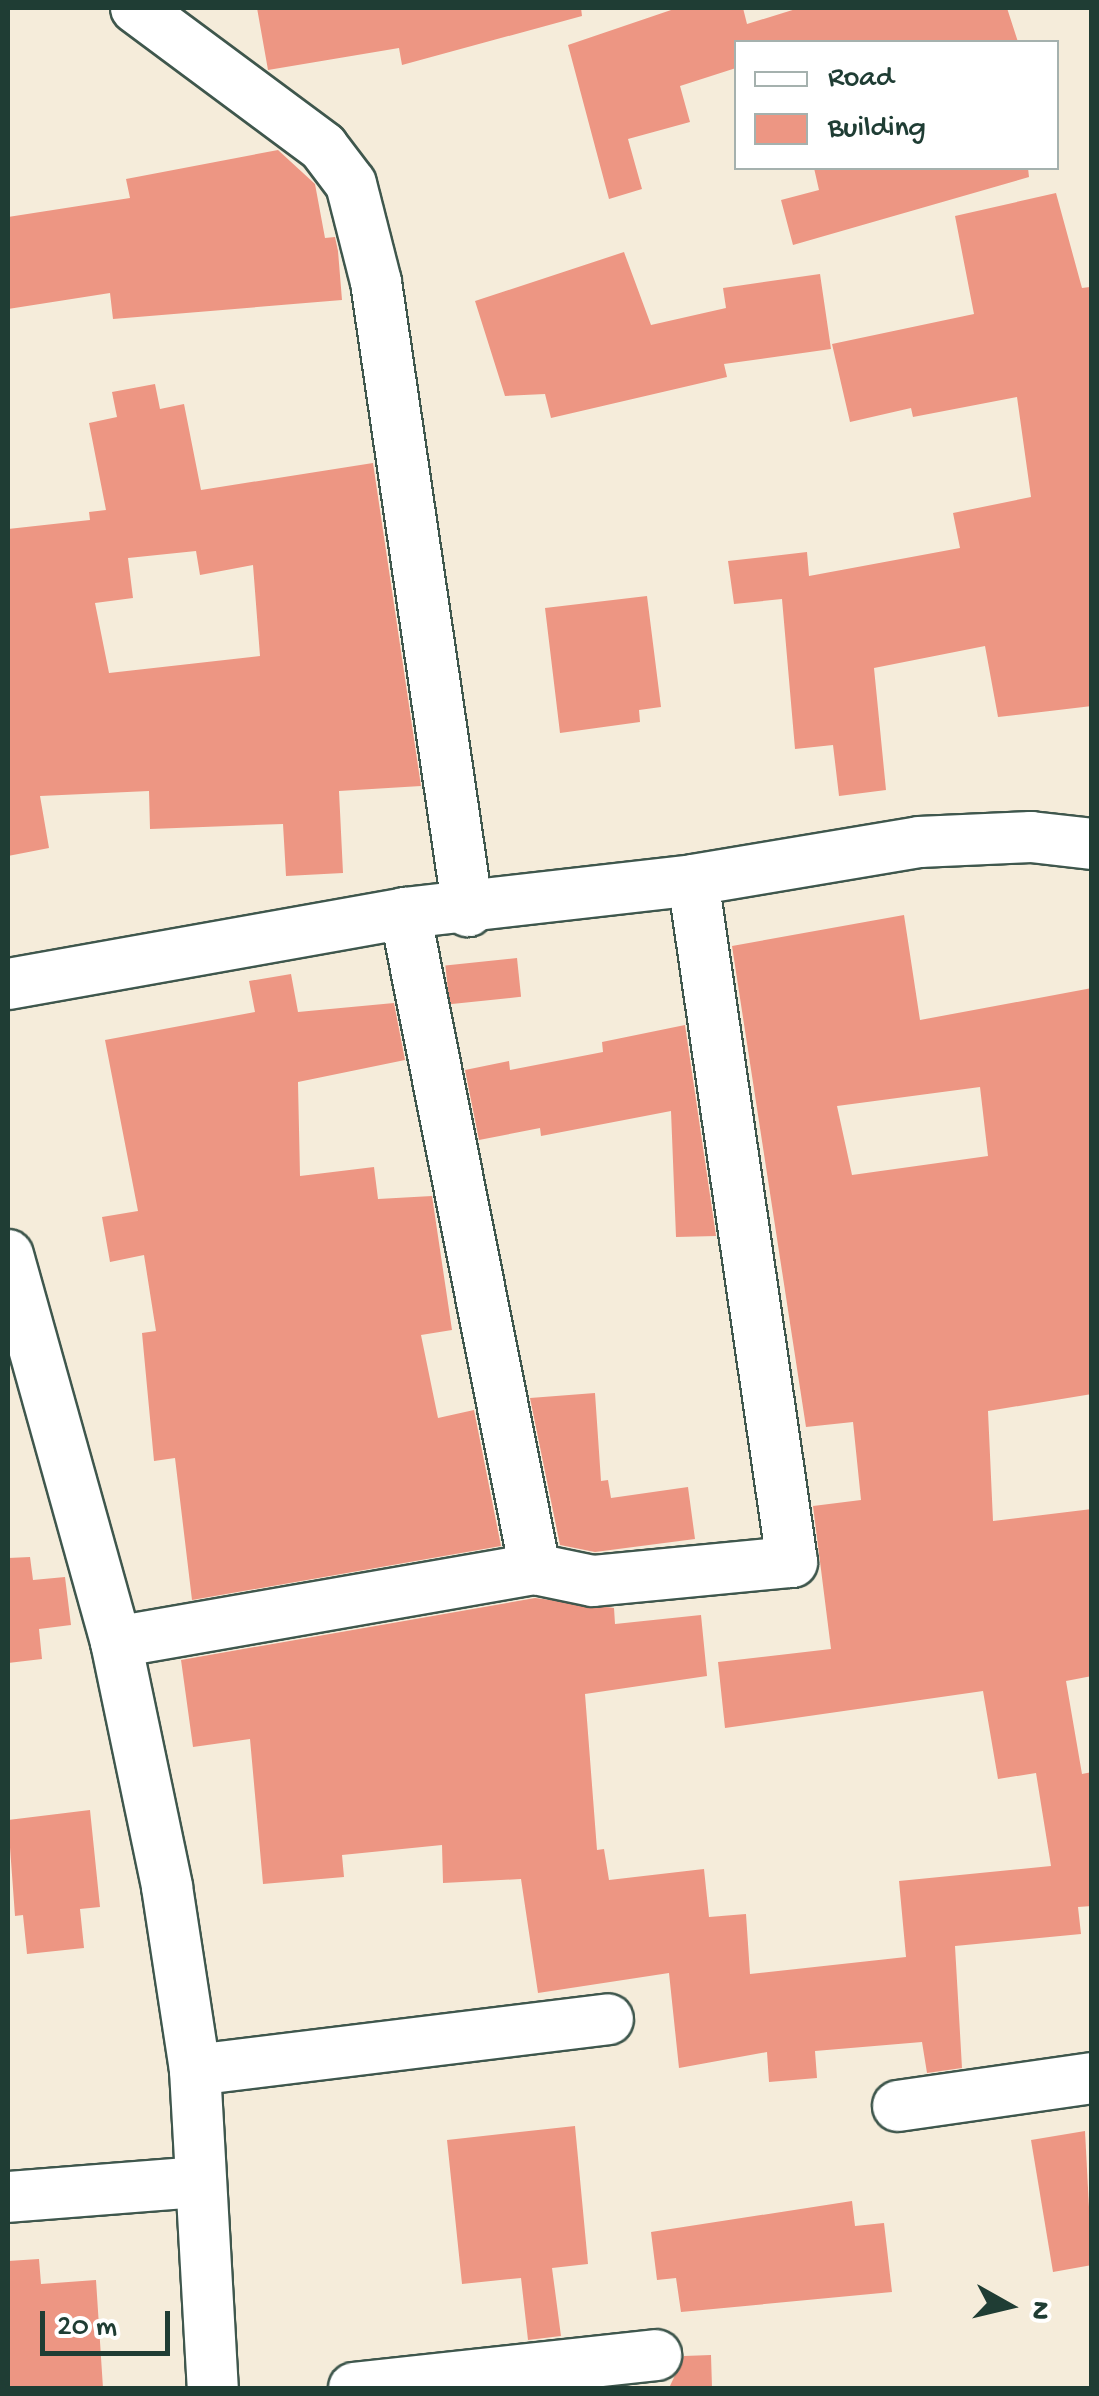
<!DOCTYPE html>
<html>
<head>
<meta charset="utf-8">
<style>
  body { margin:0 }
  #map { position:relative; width:1099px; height:2396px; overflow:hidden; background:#f5ecda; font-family:"Gochi Hand",sans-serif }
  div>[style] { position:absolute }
  .building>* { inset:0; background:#ed9683; transform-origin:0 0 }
  .roads { filter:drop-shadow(2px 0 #3f574d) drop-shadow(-2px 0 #3f574d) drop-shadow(0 2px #3f574d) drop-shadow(0 -2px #3f574d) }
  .street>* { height:50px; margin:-25px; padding:0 25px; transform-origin:25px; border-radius:25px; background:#fff }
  span { translate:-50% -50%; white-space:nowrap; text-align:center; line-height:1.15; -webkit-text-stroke:9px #fff; paint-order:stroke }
  .frame { position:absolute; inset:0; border:10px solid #1f3d34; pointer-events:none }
  .legend { position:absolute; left:734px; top:40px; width:325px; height:130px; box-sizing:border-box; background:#fff; border:2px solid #a5b1ae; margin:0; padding:12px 18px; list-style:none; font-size:30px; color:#1f3d34 }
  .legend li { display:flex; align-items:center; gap:20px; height:50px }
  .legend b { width:50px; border:2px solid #a5b1ae }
  .north { position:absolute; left:959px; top:2256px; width:100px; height:100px; -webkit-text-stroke:8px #fff; paint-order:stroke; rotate:98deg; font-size:28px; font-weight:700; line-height:40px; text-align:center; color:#1f3d34 }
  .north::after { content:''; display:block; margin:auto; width:35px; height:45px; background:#1f3d34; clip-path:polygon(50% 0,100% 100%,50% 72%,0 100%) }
  .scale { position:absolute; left:40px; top:2311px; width:130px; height:45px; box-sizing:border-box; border:5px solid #1f3d34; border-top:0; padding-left:12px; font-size:30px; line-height:35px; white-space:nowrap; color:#1f3d34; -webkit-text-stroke:8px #fff; paint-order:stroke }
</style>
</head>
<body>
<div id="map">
  <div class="building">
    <div style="clip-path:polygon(257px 8px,581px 8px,582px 16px,402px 65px,399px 48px,268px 70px)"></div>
    <div style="clip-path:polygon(677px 8px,743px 8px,747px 24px,799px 8px,1007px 8px,1018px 42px,736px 42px,736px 68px,680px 86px,690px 122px,628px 139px,642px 189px,609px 199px,568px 45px)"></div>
    <div style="clip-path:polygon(278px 150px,315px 184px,325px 238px,335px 237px,338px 251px,342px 300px,113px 319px,110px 293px,8px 309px,8px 217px,130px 198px,126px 179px)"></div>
    <div style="clip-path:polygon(814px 168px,1028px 168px,1029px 177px,793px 245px,781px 200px,819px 190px)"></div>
    <div style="clip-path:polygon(1056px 193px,1082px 288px,1090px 287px,1092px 706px,998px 717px,985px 646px,874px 668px,886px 790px,839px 796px,833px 745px,795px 749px,782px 599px,734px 604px,728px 561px,807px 552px,809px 576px,960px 548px,953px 513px,1031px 497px,1017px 397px,913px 417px,911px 408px,850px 422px,832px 344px,974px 314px,955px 216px)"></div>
    <div style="clip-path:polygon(624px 252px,651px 325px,726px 308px,723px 288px,820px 274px,831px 349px,724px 364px,727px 377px,551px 418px,545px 394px,505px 396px,475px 301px)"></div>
    <div style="clip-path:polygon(evenodd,155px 384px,160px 409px,184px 404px,201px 490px,373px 463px,421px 786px,339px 791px,343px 873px,286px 876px,283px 824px,150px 829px,149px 791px,40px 796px,49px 848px,8px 856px,8px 529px,90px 520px,89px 512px,106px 510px,89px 423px,117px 417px,112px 392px,155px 384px,196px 551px,200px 575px,253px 565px,260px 656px,109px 673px,95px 603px,133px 598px,128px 558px,196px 551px)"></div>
    <div style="clip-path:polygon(647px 596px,661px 707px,639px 710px,640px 722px,560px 733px,545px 608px)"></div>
    <div style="clip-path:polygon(evenodd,904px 915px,920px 1020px,1092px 988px,1092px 1394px,988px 1411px,993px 1521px,1092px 1509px,1092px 1676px,1066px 1681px,1082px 1774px,1092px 1772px,1092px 1906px,1078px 1907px,1081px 1934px,955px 1946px,962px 2068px,927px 2073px,922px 2042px,815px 2051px,817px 2078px,769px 2082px,767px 2052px,679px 2068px,669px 1973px,538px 1993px,521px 1879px,443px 1883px,442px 1845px,342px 1855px,344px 1877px,263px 1884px,250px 1739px,193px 1747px,181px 1660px,535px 1598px,614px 1608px,615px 1624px,701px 1615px,707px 1676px,585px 1694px,597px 1850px,604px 1849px,609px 1880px,704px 1869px,709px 1917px,746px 1914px,750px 1974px,906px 1957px,899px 1881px,1051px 1866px,1036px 1773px,998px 1779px,983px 1691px,725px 1728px,718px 1662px,831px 1649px,813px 1506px,861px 1500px,853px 1422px,806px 1427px,732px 946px,904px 915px,980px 1087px,988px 1156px,852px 1175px,837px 1106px,980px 1087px)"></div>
    <div style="left:517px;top:958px;width:39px;height:72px;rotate:84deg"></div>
    <div style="clip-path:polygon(291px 974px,298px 1012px,394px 1003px,405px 1060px,298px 1082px,300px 1176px,374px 1167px,378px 1199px,432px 1196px,452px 1330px,421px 1335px,438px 1418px,474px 1410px,501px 1546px,192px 1600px,175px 1458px,154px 1461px,142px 1333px,156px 1331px,144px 1255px,110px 1262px,102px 1217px,138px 1211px,105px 1040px,255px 1012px,249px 981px)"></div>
    <div style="clip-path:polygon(685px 1025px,716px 1236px,676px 1237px,671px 1111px,541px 1136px,540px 1128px,479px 1140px,465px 1070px,509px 1061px,510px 1070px,603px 1052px,602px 1042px)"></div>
    <div style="clip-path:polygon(595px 1393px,601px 1481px,608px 1480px,611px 1498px,688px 1487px,695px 1539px,595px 1552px,560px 1545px,530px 1398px)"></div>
    <div style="clip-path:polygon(30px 1557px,33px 1580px,65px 1577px,71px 1625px,39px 1629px,42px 1659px,8px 1663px,8px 1558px)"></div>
    <div style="clip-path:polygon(90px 1810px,100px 1907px,80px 1909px,84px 1948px,27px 1954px,23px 1915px,15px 1916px,8px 1820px)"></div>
    <div style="clip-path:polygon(575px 2126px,588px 2264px,552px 2268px,561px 2336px,528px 2340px,521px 2278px,462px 2284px,447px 2140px)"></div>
    <div style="clip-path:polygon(1085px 2131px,1092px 2265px,1053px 2272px,1031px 2140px)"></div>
    <div style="clip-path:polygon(852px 2201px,855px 2226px,884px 2223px,892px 2292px,681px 2312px,676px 2278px,657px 2280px,651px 2232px)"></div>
    <div style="clip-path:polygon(39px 2259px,41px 2284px,96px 2280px,103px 2388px,8px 2388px,8px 2261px)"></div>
    <div style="clip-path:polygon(711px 2355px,712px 2388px,669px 2388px,684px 2356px)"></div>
  </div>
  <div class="roads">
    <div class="street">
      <div style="left:136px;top:8px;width:233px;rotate:36.6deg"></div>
      <div style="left:323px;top:147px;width:46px;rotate:52.9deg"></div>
      <div style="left:351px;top:184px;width:101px;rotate:75.7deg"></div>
      <div style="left:376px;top:282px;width:636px;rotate:81.68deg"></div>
      <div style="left:405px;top:913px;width:669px;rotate:78.79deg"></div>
      <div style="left:8px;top:984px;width:403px;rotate:-10.1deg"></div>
      <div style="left:405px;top:913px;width:290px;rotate:-6.5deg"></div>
      <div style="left:693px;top:880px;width:229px;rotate:-9.5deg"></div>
      <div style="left:919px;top:842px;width:112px;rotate:-2.6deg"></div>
      <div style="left:1031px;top:837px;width:61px;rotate:6.5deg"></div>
      <div style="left:8px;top:1255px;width:402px;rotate:74.4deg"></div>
      <div style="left:116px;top:1642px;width:250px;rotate:78.2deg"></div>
      <div style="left:167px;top:1887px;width:185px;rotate:81.3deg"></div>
      <div style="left:195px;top:2070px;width:319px;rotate:86.8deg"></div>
      <div style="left:116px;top:1642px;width:425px;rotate:-9.9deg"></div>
      <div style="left:535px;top:1569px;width:59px;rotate:11.7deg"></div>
      <div style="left:593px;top:1581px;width:200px;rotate:-5.5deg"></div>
      <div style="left:792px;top:1562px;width:689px;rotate:-98.26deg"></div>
      <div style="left:195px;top:2070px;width:416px;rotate:-7deg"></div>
      <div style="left:898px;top:2106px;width:196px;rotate:-8.2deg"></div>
      <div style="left:8px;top:2197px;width:190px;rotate:-4.5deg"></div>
      <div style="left:354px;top:2388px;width:304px;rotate:-6.2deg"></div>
    </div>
  </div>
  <div class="frame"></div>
  <ul class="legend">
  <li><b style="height:12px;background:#fff"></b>Road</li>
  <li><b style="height:28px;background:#ed9683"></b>Building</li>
  </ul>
  <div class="north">N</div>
  <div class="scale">20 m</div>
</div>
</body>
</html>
